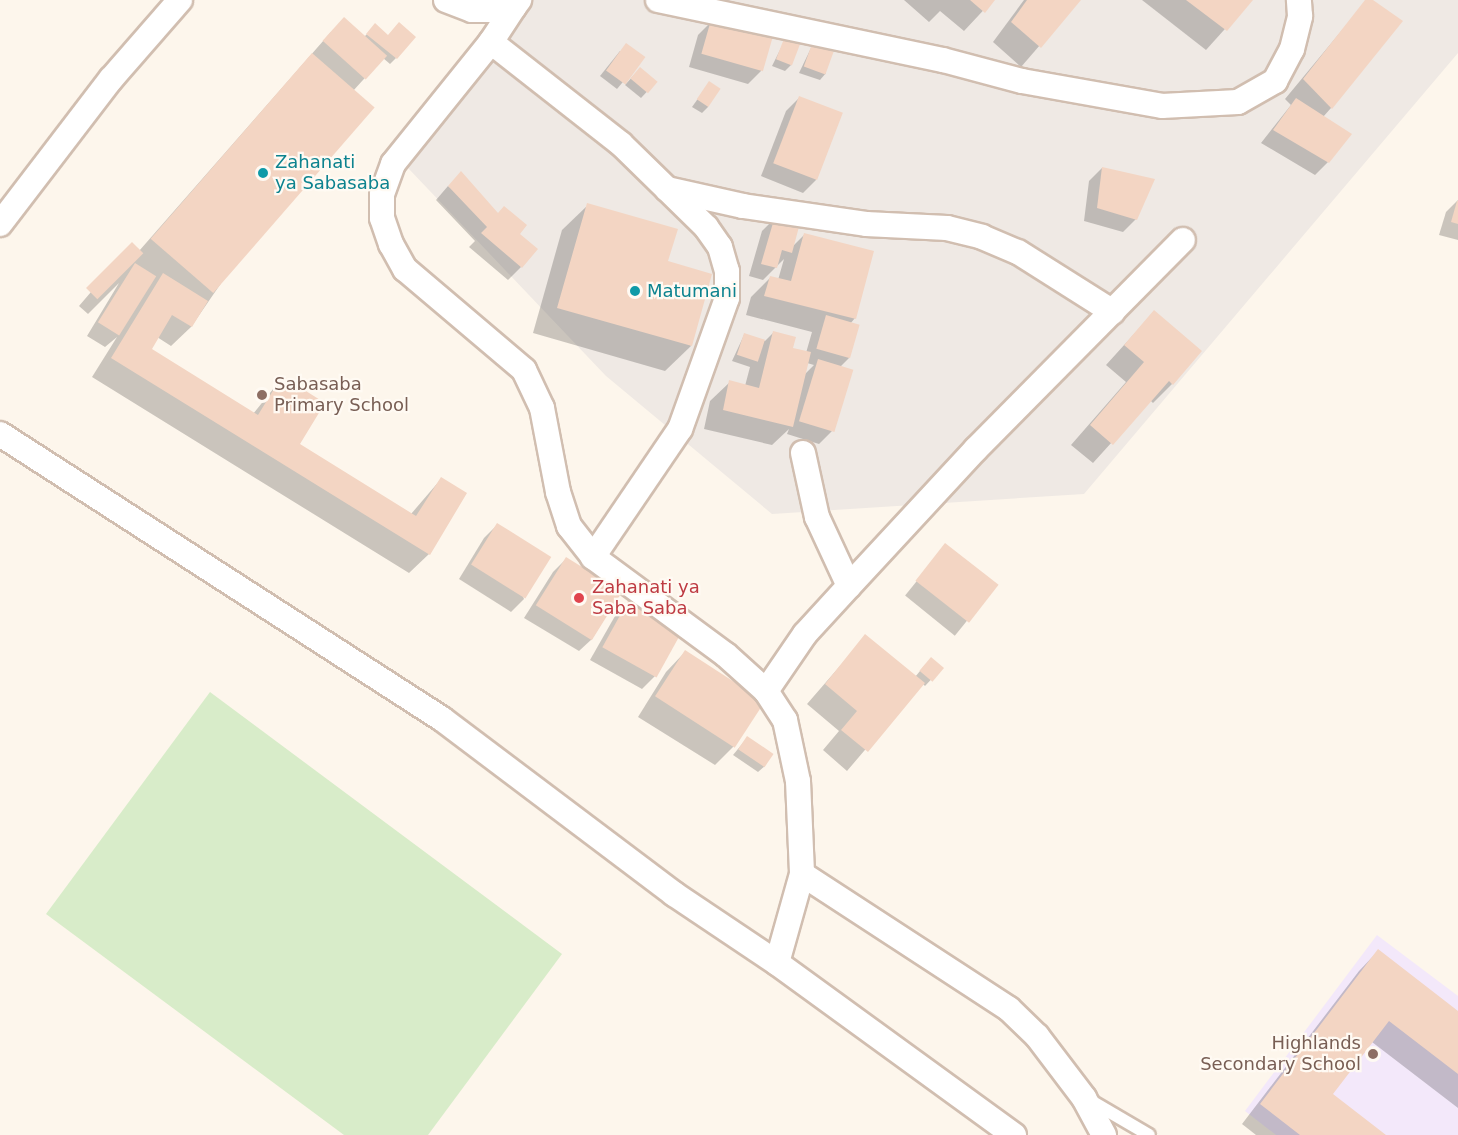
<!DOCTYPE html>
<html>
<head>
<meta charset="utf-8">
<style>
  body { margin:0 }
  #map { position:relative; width:1458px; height:1135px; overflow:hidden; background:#fdf6ec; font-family:"DejaVu Sans",sans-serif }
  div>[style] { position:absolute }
  .industrial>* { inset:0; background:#efe9e4 }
  .education>* { inset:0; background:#f3e8fa }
  .green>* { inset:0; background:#d8ecc9 }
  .shadow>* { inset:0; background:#0003; transform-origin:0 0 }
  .building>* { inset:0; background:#f3d5c3; transform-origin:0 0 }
  .roads { filter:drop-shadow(2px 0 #d1beb0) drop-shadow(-2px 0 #d1beb0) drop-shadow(0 2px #d1beb0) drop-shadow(0 -2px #d1beb0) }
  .service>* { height:12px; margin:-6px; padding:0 6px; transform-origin:6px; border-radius:6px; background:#fff }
  .minor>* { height:24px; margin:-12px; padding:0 12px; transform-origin:12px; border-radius:12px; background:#fff }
  .dots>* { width:16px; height:16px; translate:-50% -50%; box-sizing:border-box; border:3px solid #fffaf3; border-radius:50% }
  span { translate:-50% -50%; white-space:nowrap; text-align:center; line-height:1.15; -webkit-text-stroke:4.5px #fffaf3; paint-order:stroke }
  .culture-label { font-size:18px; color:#0d838f }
  .left { translate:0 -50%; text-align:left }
  .education-label { font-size:18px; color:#785e54 }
  .right { translate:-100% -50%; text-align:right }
  .health-label { font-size:18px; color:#be3a42 }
</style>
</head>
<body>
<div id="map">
  <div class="industrial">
    <div style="clip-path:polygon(469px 0,1458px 0,1458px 53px,1084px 494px,772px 514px,606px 376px,408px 168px,507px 38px)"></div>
  </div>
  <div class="education">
    <div style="clip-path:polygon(1377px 935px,1458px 996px,1458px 1135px,1276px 1135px,1245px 1111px)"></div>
  </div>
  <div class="green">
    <div style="clip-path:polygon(210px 692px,562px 954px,428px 1135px,344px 1135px,46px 914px)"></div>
  </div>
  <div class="shadow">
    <div style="clip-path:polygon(904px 0,993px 0,964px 31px,940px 11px,929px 22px)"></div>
    <div style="clip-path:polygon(1024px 0,1079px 0,1021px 67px,993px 42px)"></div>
    <div style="clip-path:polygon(1142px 0,1251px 0,1206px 50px)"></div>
    <div style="clip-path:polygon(1367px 0,1370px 0,1331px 108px,1323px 117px,1328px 162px,1315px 175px,1261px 143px,1291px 105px,1285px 99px)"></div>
    <div style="clip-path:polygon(711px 22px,770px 39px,761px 71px,748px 84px,689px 67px,698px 35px)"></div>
    <div style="clip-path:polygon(376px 25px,388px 37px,396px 58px,390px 64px,383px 58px,353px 91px,191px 327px,171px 346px,157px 337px,150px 350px,253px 414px,282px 378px,298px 444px,411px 514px,441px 479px,429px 554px,409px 573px,92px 377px,117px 337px,105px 347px,87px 336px,119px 283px,88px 314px,79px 306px,132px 244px,139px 251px,331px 32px,364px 37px)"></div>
    <div style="clip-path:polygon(786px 38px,791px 65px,785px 71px,772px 66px)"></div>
    <div style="clip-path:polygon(812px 46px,826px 73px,820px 80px,799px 73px)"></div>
    <div style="clip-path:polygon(620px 51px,643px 58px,617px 89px,600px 76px)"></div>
    <div style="clip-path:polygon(634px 75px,656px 82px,641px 98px,625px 85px)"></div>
    <div style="clip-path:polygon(709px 83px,708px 107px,702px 113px,692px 107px)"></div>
    <div style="clip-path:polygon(799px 98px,816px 180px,803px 193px,761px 176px,786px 111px)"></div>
    <div style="clip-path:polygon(1102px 168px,1136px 219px,1123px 232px,1084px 221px,1089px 181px)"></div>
    <div style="clip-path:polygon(448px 186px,518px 235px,521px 267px,508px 280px,469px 247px,475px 241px,436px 200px)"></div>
    <div style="clip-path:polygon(1458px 200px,1458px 240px,1439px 235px,1446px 212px)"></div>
    <div style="clip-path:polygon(588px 205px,691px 346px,665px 371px,533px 333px,562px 230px)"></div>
    <div style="clip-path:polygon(evenodd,775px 218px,792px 247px,805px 234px,855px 318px,850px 324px,849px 358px,840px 367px,832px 431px,819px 444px,787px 434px,789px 429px,772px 445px,704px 429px,710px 401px,730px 382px,745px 386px,750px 367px,732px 361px,744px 335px,765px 341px,773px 333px,791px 350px,806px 353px,812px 332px,746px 315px,751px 297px,770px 278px,778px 280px,784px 259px,763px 280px,749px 276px,762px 231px,775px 218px,807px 363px,814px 365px,804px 375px,807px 363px)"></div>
    <div style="clip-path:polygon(1154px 312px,1172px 384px,1153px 403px,1150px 400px,1093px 463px,1071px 445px,1126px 382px,1106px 365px)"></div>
    <div style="clip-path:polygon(497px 525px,524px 599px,511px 612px,459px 579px,484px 538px)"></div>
    <div style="left:946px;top:545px;width:64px;height:65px;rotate:39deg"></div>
    <div style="clip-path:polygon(566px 559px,620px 593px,592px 639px,579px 651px,524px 618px,553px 572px)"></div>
    <div style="clip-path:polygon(628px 603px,655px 676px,642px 689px,590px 660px,615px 616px)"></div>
    <div style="clip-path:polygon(866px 636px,915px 677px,925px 665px,942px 668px,925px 686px,922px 683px,847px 771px,823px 750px,839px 731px,807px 704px)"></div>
    <div style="clip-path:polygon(685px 652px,734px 746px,715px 765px,638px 717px,666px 672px)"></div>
    <div style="clip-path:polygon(747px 738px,765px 766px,758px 772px,733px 755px)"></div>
    <div style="clip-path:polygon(1378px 951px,1458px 1013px,1458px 1108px,1372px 1042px,1331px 1095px,1384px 1135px,1256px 1135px,1242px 1124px,1359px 971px)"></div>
  </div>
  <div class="building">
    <div style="clip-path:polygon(970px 0,995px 0,985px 13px)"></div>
    <div style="clip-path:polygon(1027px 0,1081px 0,1041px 48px,1011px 22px)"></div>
    <div style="clip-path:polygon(1186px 0,1253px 0,1227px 31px)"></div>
    <div style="clip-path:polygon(1365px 0,1373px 0,1403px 21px,1332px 109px,1303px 79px)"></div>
    <div style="left:344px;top:17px;width:58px;height:32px;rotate:42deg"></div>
    <div style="left:711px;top:20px;width:64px;height:35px;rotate:16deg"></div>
    <div style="clip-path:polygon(399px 22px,416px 37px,397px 59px,366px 34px,375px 23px,388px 35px)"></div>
    <div style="left:785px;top:36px;width:17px;height:25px;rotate:21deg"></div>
    <div style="left:626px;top:43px;width:24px;height:34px;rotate:36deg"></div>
    <div style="left:812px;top:44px;width:23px;height:24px;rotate:20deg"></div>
    <div style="left:312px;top:53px;width:83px;height:246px;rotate:41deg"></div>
    <div style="left:640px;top:67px;width:23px;height:15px;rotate:40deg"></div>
    <div style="left:709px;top:81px;width:14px;height:22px;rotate:34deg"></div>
    <div style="left:799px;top:96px;width:47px;height:72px;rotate:21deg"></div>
    <div style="clip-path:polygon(1296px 98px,1352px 134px,1329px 163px,1273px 130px)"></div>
    <div style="clip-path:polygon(1102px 167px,1155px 179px,1137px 220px,1097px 208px)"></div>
    <div style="clip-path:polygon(461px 171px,498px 213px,504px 206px,527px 225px,520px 234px,538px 249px,522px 268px,481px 233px,487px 227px,448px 186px)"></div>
    <div style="clip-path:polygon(1457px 201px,1458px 201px,1458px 224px,1451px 222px)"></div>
    <div style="clip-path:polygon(587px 203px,678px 229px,668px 261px,712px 274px,692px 346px,557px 308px)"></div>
    <div style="clip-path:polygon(775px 216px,800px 223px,792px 253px,782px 250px,777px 268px,761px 264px)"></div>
    <div style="clip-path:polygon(804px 233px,874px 251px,856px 319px,764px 296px,770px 276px,791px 281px)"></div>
    <div style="left:132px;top:242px;width:16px;height:65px;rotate:45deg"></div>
    <div style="left:135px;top:263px;width:25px;height:70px;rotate:32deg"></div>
    <div style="clip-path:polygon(163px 273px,208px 301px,192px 327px,172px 315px,152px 349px,258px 415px,282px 376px,325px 403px,300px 444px,416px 516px,441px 477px,467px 493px,430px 555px,111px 358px)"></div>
    <div style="clip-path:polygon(1154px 310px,1202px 351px,1173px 385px,1169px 381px,1113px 445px,1090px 425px,1144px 362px,1124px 345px)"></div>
    <div style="left:826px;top:315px;width:35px;height:35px;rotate:16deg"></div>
    <div style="clip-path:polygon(773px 331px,796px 337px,793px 348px,811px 352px,793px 427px,723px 410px,729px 380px,759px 388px)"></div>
    <div style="left:744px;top:333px;width:22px;height:23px;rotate:18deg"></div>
    <div style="left:818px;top:359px;width:37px;height:65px;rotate:17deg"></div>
    <div style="left:497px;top:523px;width:64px;height:49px;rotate:32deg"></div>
    <div style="left:945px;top:543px;width:68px;height:48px;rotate:38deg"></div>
    <div style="left:566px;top:557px;width:66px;height:57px;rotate:32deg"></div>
    <div style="left:628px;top:601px;width:62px;height:53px;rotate:29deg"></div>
    <div style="clip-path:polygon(865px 634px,925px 683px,868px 752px,841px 730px,857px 711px,825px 684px)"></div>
    <div style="left:685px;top:650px;width:95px;height:55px;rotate:33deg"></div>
    <div style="left:931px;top:657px;width:17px;height:18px;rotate:40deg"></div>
    <div style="left:747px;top:736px;width:32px;height:16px;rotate:34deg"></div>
    <div style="clip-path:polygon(1378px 949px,1458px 1011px,1458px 1074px,1389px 1021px,1333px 1094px,1386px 1135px,1300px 1135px,1260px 1104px)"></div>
  </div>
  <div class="roads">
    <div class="service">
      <div style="left:1091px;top:1101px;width:67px;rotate:30.4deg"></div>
    </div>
    <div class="minor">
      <div style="left:446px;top:0;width:28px;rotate:21deg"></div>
      <div style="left:472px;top:10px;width:25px"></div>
      <div style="left:497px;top:10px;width:17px;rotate:-10deg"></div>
      <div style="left:514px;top:7px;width:9px;rotate:-54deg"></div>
      <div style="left:658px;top:0;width:291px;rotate:11.9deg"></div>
      <div style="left:943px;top:60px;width:82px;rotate:14.9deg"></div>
      <div style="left:1022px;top:81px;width:142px;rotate:10.1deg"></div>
      <div style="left:1162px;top:106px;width:76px;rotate:-3deg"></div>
      <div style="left:1238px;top:102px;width:43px;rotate:-29.6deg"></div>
      <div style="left:1275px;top:81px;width:36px;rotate:-62deg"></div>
      <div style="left:1292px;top:49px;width:34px;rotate:-76deg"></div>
      <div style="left:1300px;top:16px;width:16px;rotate:-94deg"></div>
      <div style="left:514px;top:7px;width:42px;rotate:123.3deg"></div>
      <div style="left:491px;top:42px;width:156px;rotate:128.8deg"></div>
      <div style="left:393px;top:164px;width:32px;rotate:110deg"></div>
      <div style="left:382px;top:194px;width:24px;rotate:90deg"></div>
      <div style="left:382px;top:218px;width:28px;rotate:71deg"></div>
      <div style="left:391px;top:244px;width:29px;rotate:61deg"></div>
      <div style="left:405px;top:269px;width:156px;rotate:40.3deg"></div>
      <div style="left:524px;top:370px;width:42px;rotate:64.7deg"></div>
      <div style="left:542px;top:408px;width:86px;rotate:79.2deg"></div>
      <div style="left:558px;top:492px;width:36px;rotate:72deg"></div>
      <div style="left:569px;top:526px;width:39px;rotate:52deg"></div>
      <div style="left:593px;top:557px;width:165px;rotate:36.4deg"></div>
      <div style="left:726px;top:655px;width:54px;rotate:42deg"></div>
      <div style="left:766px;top:691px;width:35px;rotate:57deg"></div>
      <div style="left:785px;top:720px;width:62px;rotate:78deg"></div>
      <div style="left:798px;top:781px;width:93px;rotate:87.5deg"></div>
      <div style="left:802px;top:874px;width:92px;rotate:105.7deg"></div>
      <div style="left:491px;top:42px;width:165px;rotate:38.1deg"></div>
      <div style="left:621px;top:144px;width:119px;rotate:44.3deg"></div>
      <div style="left:706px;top:227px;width:24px;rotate:55deg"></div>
      <div style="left:720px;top:247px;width:25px;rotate:74deg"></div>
      <div style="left:727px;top:271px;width:27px;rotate:90deg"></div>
      <div style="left:727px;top:298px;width:139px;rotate:109.7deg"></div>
      <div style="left:680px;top:429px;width:155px;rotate:124.2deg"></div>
      <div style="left:667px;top:189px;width:78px;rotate:12.6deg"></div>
      <div style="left:743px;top:206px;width:124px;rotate:8.3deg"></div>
      <div style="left:866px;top:224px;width:81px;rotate:2.8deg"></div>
      <div style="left:947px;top:228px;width:36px;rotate:14deg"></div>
      <div style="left:982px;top:237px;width:39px;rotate:23deg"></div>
      <div style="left:1018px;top:252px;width:112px;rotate:32.3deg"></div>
      <div style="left:0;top:224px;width:183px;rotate:-52.6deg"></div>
      <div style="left:111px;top:79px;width:105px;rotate:-48.9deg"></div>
      <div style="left:0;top:434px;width:526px;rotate:32.81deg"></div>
      <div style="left:442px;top:719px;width:291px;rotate:37deg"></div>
      <div style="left:674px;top:894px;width:124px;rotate:33.8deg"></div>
      <div style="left:777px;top:963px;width:293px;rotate:36deg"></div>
      <div style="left:803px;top:453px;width:66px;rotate:77.7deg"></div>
      <div style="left:817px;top:517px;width:76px;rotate:65.1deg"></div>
      <div style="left:766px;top:691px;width:69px;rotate:-55.6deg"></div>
      <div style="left:805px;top:634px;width:65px;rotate:-47.5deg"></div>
      <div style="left:849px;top:586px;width:187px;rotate:-47.2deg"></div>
      <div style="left:976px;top:449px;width:294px;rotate:-45.3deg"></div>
      <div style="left:802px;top:874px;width:247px;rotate:33.1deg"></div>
      <div style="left:1009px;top:1009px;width:39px;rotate:44deg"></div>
      <div style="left:1037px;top:1036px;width:78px;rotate:52.8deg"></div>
      <div style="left:1084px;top:1098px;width:42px;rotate:61.6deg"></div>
    </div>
  </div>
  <div class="dots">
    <div style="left:263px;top:173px;background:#0f9aa8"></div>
    <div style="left:635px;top:291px;background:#0f9aa8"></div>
    <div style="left:262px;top:395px;background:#8d6e63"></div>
    <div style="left:579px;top:598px;background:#e0444e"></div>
    <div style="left:1373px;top:1054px;background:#8d6e63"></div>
  </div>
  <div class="culture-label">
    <span class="left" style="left:275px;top:173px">Zahanati<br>ya Sabasaba</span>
    <span class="left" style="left:647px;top:291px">Matumani</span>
  </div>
  <div class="education-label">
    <span class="left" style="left:274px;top:395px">Sabasaba<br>Primary School</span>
    <span class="right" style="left:1361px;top:1054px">Highlands<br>Secondary School</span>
  </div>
  <div class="health-label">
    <span class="left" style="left:592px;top:598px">Zahanati ya<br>Saba Saba</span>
  </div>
</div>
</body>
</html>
